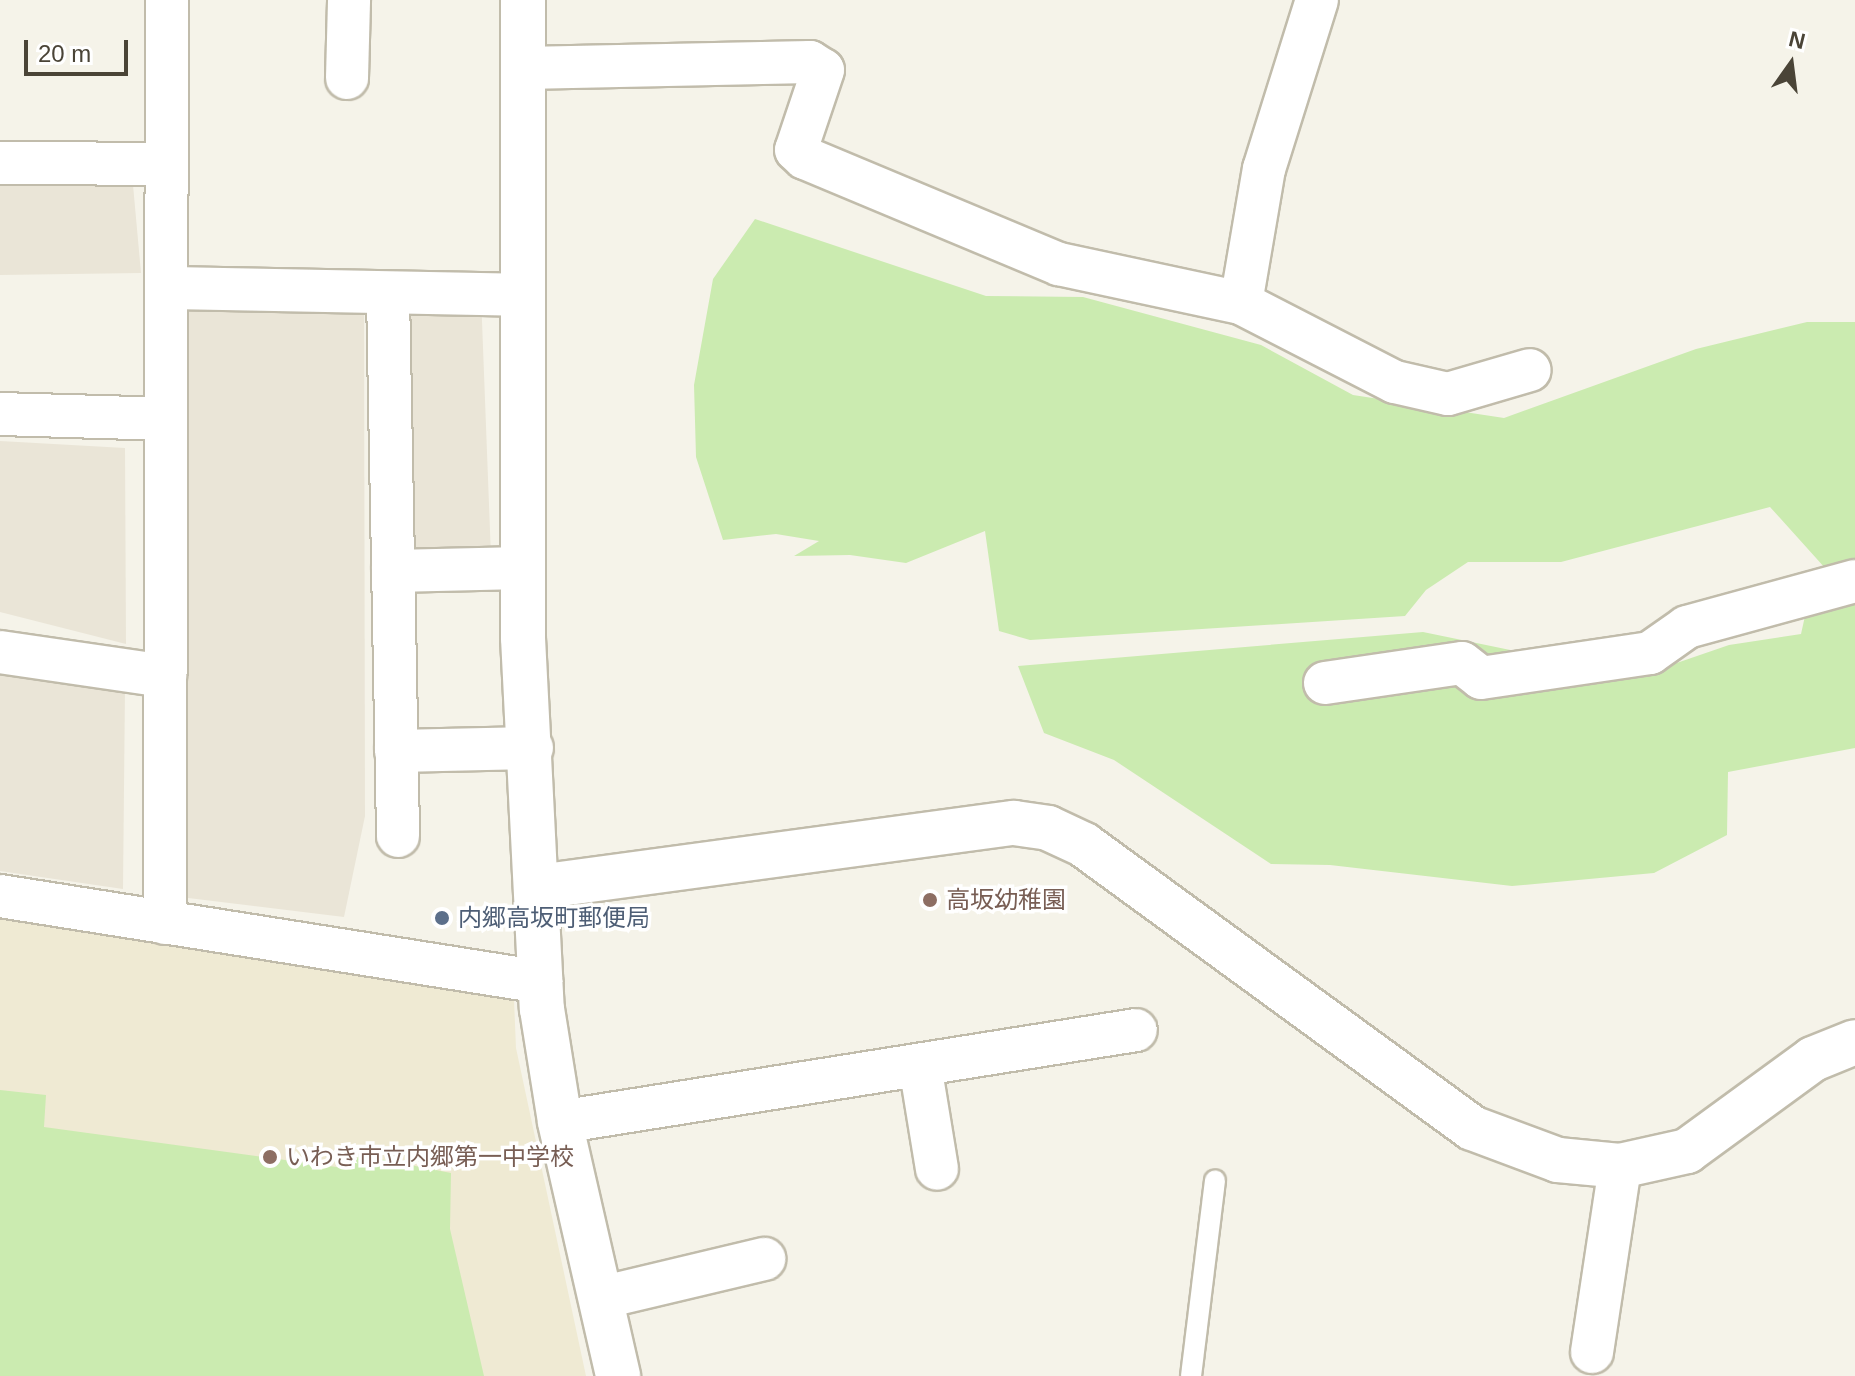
<!DOCTYPE html>
<html>
<head>
<meta charset="utf-8">
<style>
  body { margin:0 }
  #map { position:relative; width:1855px; height:1376px; overflow:hidden; background:#f5f3e9; font-family:Helvetica,"Noto Sans JP",sans-serif }
  div>[style] { position:absolute }
  .residential>* { inset:0; background:#eae5d7 }
  .education>* { inset:0; background:#efead3 }
  .green>* { inset:0; background:#cbebb0 }
  .roads { filter:drop-shadow(2px 0 #c1bcab) drop-shadow(-2px 0 #c1bcab) drop-shadow(0 2px #c1bcab) drop-shadow(0 -2px #c1bcab) }
  .service>* { height:20px; margin:-10px; padding:0 10px; transform-origin:10px; border-radius:10px; background:#fff }
  .minor>* { height:42px; margin:-21px; padding:0 21px; transform-origin:21px; border-radius:21px; background:#fff }
  .tertiary>* { height:44px; margin:-22px; padding:0 22px; transform-origin:22px; border-radius:22px; background:#fff }
  .dots>* { width:22px; height:22px; translate:-50% -50%; box-sizing:border-box; border:4px solid #fff; border-radius:50% }
  span { translate:-50% -50%; white-space:nowrap; text-align:center; line-height:1.15; -webkit-text-stroke:7px #fff; paint-order:stroke }
  .education-label { font-size:24px; color:#785e54 }
  .left { translate:0 -50%; text-align:left }
  .service-label { font-size:24px; color:#4e5e75 }
  .north { position:absolute; left:1751px; top:24px; width:80px; height:80px; -webkit-text-stroke:6px #fff; paint-order:stroke; rotate:14deg; font-size:22px; font-weight:700; line-height:32px; text-align:center; color:#4a4437 }
  .north::after { content:''; display:block; margin:auto; width:28px; height:36px; background:#4a4437; clip-path:polygon(50% 0,100% 100%,50% 72%,0 100%) }
  .scale { position:absolute; left:24px; top:40px; width:104px; height:36px; box-sizing:border-box; border:4px solid #4a4437; border-top:0; padding-left:10px; font-size:24px; line-height:28px; white-space:nowrap; color:#4a4437; -webkit-text-stroke:6px #fff; paint-order:stroke }
</style>
</head>
<body>
<div id="map">
  <div class="residential">
    <div style="clip-path:polygon(0 178px,133px 185px,141px 273px,0 275px)"></div>
    <div style="clip-path:polygon(188px 285px,364px 291px,365px 816px,344px 917px,180px 897px)"></div>
    <div style="clip-path:polygon(481px 295px,491px 557px,417px 559px,400px 540px,411px 299px)"></div>
    <div style="clip-path:polygon(0 441px,125px 448px,126px 644px,0 612px)"></div>
    <div style="clip-path:polygon(0 667px,125px 688px,123px 889px,0 871px)"></div>
  </div>
  <div class="education">
    <div style="clip-path:polygon(0 913px,514px 1000px,516px 1048px,586px 1376px,0 1376px)"></div>
  </div>
  <div class="green">
    <div style="clip-path:polygon(755px 219px,986px 296px,1083px 297px,1261px 345px,1353px 395px,1504px 418px,1696px 349px,1807px 322px,1855px 322px,1855px 748px,1728px 772px,1727px 835px,1654px 873px,1512px 886px,1330px 865px,1271px 864px,1114px 760px,1044px 733px,1018px 666px,1423px 632px,1611px 671px,1665px 667px,1729px 645px,1801px 634px,1811px 589px,1825px 568px,1770px 507px,1561px 562px,1468px 562px,1426px 590px,1405px 616px,1030px 640px,999px 631px,985px 531px,906px 563px,850px 555px,794px 556px,819px 541px,776px 534px,723px 540px,696px 457px,694px 385px,713px 279px)"></div>
    <div style="clip-path:polygon(0 1090px,46px 1095px,44px 1127px,351px 1169px,359px 1155px,451px 1173px,450px 1229px,484px 1376px,0 1376px)"></div>
  </div>
  <div class="roads">
    <div class="service">
      <div style="left:1191px;top:1376px;width:197px;rotate:-83deg"></div>
    </div>
    <div class="minor">
      <div style="left:524px;top:68px;width:286px;rotate:-1.2deg"></div>
      <div style="left:810px;top:62px;width:15px;rotate:32deg"></div>
      <div style="left:823px;top:70px;width:84px;rotate:108.6deg"></div>
      <div style="left:796px;top:150px;width:12px;rotate:42deg"></div>
      <div style="left:805px;top:158px;width:275px;rotate:22.7deg"></div>
      <div style="left:1059px;top:264px;width:186px;rotate:12.1deg"></div>
      <div style="left:1241px;top:303px;width:173px;rotate:27.2deg"></div>
      <div style="left:1395px;top:382px;width:54px;rotate:12.8deg"></div>
      <div style="left:1448px;top:394px;width:85px;rotate:-16.3deg"></div>
      <div style="left:347px;top:78px;width:78px;rotate:-88.5deg"></div>
      <div style="left:0;top:163px;width:167px;rotate:0.3deg"></div>
      <div style="left:167px;top:288px;width:356px;rotate:1.1deg"></div>
      <div style="left:388px;top:293px;width:543px;rotate:88.94deg"></div>
      <div style="left:1241px;top:303px;width:136px;rotate:-80.3deg"></div>
      <div style="left:1264px;top:169px;width:177px;rotate:-72.6deg"></div>
      <div style="left:0;top:414px;width:166px;rotate:1.7deg"></div>
      <div style="left:393px;top:571px;width:130px;rotate:-1.3deg"></div>
      <div style="left:0;top:652px;width:167px;rotate:8.3deg"></div>
      <div style="left:1325px;top:683px;width:138px;rotate:-8.3deg"></div>
      <div style="left:1462px;top:663px;width:24px;rotate:38deg"></div>
      <div style="left:1481px;top:678px;width:171px;rotate:-8.4deg"></div>
      <div style="left:1650px;top:653px;width:45px;rotate:-35.1deg"></div>
      <div style="left:1687px;top:627px;width:174px;rotate:-15.3deg"></div>
      <div style="left:396px;top:751px;width:136px;rotate:-1.3deg"></div>
      <div style="left:0;top:896px;width:548px;rotate:9.03deg"></div>
      <div style="left:165px;top:923px;width:923px;rotate:-89.88deg"></div>
      <div style="left:920px;top:1065px;width:105px;rotate:80.7deg"></div>
      <div style="left:560px;top:1122px;width:583px;rotate:-9.07deg"></div>
      <div style="left:600px;top:1298px;width:169px;rotate:-13.4deg"></div>
      <div style="left:1592px;top:1352px;width:188px;rotate:-81.4deg"></div>
    </div>
    <div class="tertiary">
      <div style="left:523px;top:0;width:638px;rotate:90deg"></div>
      <div style="left:523px;top:638px;width:371px;rotate:87.1deg"></div>
      <div style="left:542px;top:1009px;width:114px;rotate:80.9deg"></div>
      <div style="left:560px;top:1122px;width:261px;rotate:77.1deg"></div>
      <div style="left:538px;top:887px;width:480px;rotate:-7.7deg"></div>
      <div style="left:1014px;top:823px;width:34px;rotate:8deg"></div>
      <div style="left:1048px;top:828px;width:40px;rotate:25deg"></div>
      <div style="left:1084px;top:845px;width:480px;rotate:36.1deg"></div>
      <div style="left:1472px;top:1128px;width:92px;rotate:20.4deg"></div>
      <div style="left:1558px;top:1160px;width:62px;rotate:5.5deg"></div>
      <div style="left:1620px;top:1166px;width:69px;rotate:-12.6deg"></div>
      <div style="left:1687px;top:1151px;width:156px;rotate:-36.1deg"></div>
      <div style="left:1813px;top:1059px;width:45px;rotate:-22deg"></div>
    </div>
  </div>
  <div class="dots">
    <div style="left:930px;top:900px;background:#8d6e63"></div>
    <div style="left:442px;top:918px;background:#5c6f8a"></div>
    <div style="left:270px;top:1157px;background:#8d6e63"></div>
  </div>
  <div class="education-label">
    <span class="left" style="left:946px;top:900px">高坂幼稚園</span>
    <span class="left" style="left:286px;top:1157px">いわき市立内郷第一中学校</span>
  </div>
  <div class="service-label">
    <span class="left" style="left:458px;top:918px">内郷高坂町郵便局</span>
  </div>
  <div class="north">N</div>
  <div class="scale">20 m</div>
</div>
</body>
</html>
